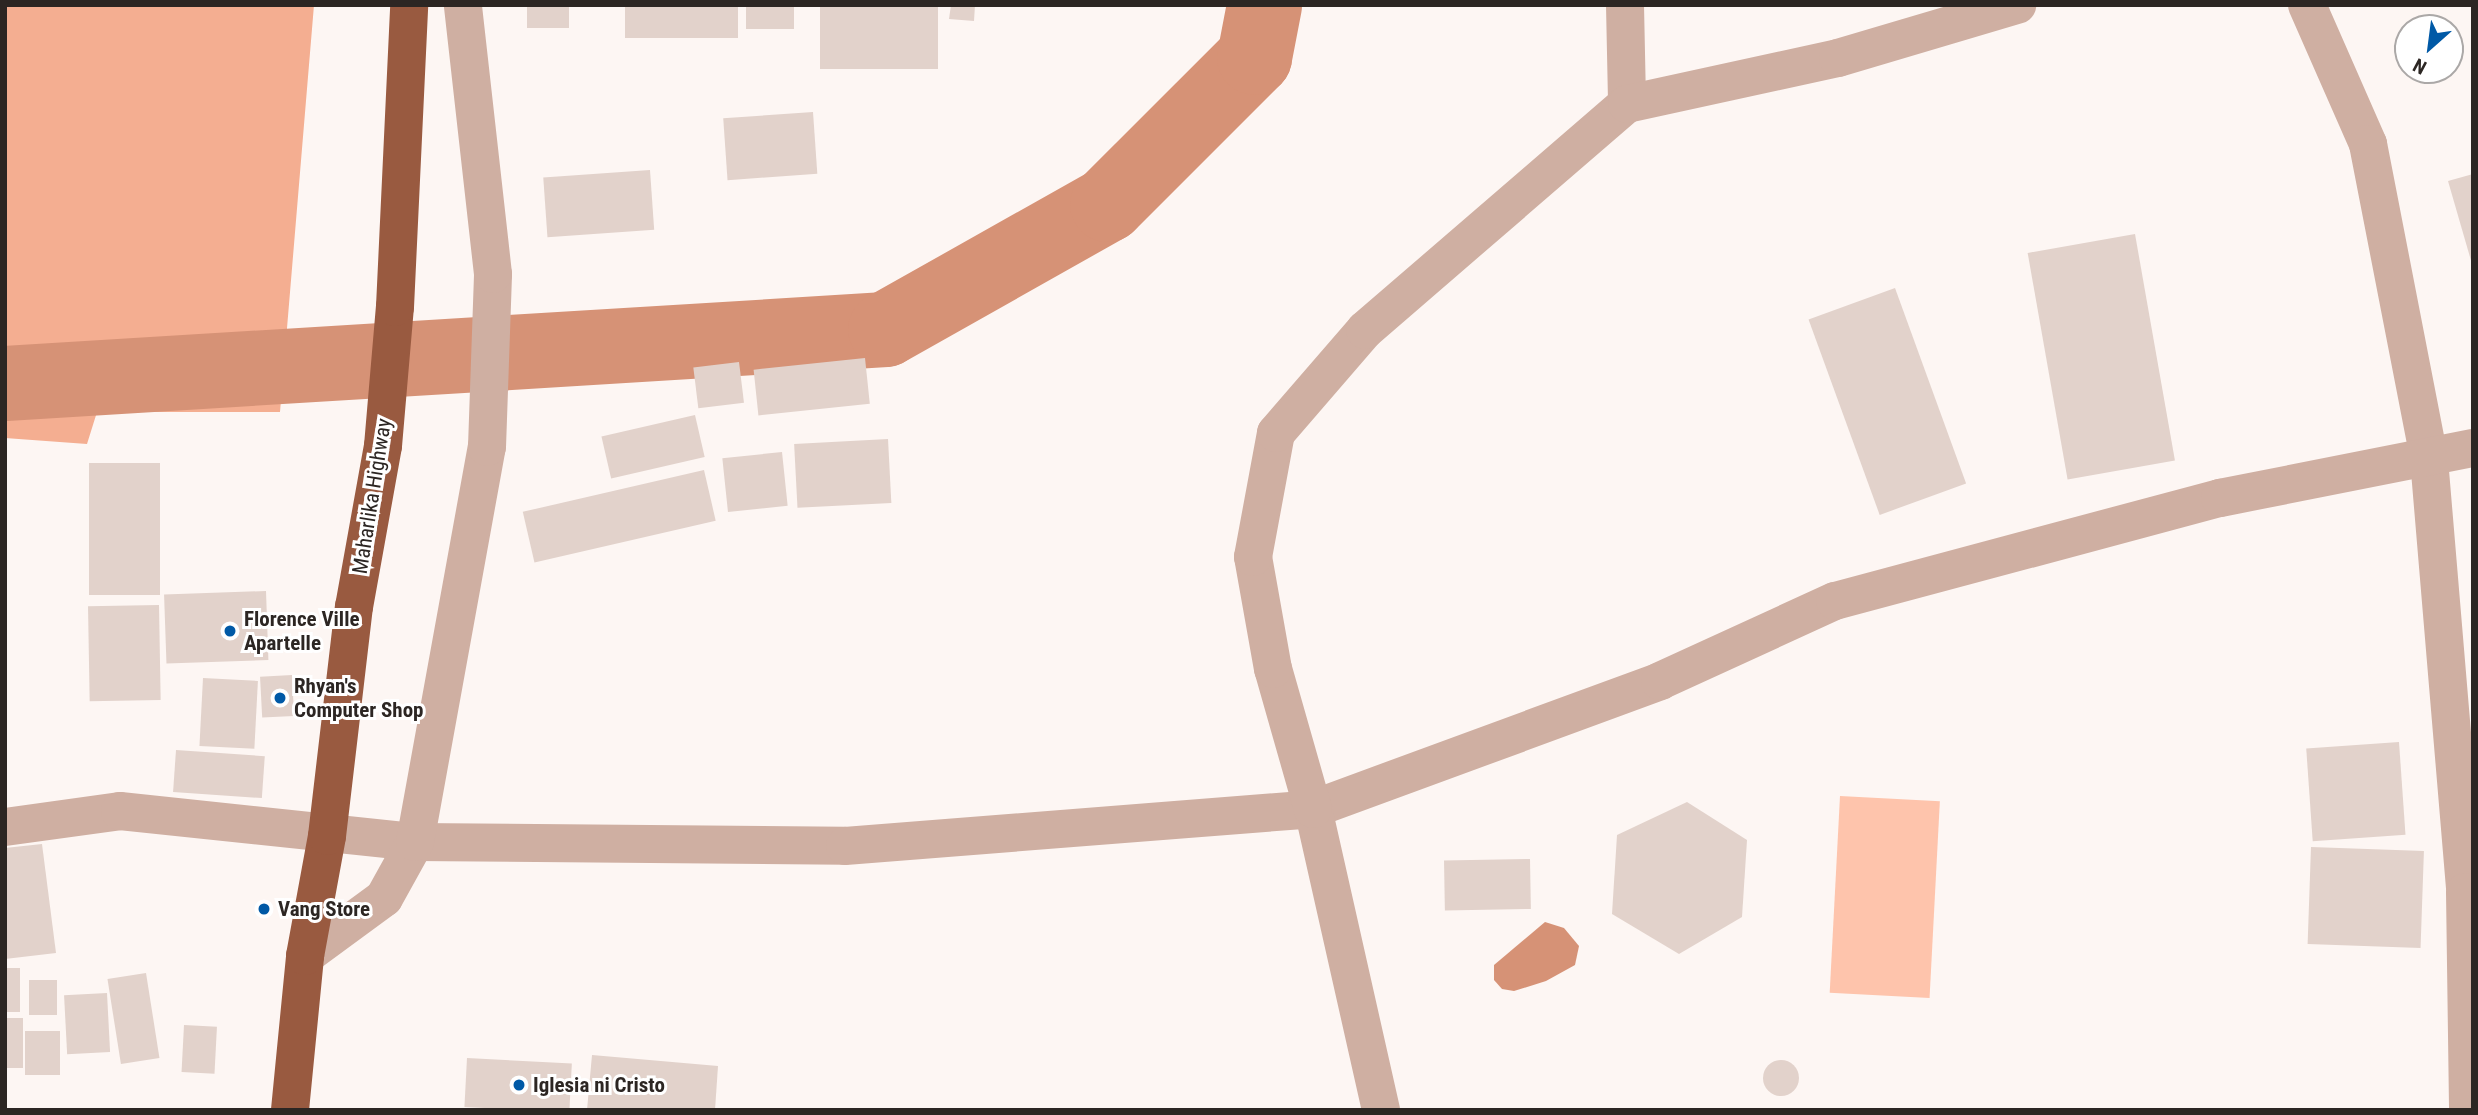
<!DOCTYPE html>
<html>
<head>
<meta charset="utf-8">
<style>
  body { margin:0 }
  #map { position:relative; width:2478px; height:1115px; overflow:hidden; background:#fdf6f3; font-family:"Roboto Condensed",sans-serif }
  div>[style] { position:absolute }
  .green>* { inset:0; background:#fec4ac; transform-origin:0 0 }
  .forest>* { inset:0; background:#f4ae91 }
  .water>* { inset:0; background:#d69276 }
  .river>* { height:75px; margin:-37.5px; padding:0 37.5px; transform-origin:37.5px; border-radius:37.5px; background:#d69276 }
  .building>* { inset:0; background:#e2d2cb; transform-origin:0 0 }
  .round { border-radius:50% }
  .minor>* { height:38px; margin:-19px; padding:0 19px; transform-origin:19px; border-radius:19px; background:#cfafa2 }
  .highway>* { height:38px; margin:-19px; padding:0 19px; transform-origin:19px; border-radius:19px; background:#995a40 }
  .dots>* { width:19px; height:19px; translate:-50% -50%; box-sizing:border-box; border:4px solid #fff; border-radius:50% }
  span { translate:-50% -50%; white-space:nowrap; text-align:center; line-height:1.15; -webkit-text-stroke:6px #fff; paint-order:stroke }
  .street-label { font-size:21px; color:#2c2623 }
  .poi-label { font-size:21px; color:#2c2623; font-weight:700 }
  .left { translate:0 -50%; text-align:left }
  .frame { position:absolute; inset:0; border:7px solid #2c2623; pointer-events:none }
  .north { position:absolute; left:2394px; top:14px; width:70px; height:70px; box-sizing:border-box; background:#fff; border:2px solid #aba8a7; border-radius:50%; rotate:208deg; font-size:19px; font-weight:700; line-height:28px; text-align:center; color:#2c2623 }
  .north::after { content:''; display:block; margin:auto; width:24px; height:32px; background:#0059a6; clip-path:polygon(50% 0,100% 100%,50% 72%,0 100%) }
</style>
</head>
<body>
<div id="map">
  <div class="green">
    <div style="left:1840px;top:796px;width:100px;height:197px;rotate:3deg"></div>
  </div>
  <div class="forest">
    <div style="clip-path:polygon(5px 5px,314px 5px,280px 412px,97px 412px,87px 444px,5px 438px)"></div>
  </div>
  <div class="water">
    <div style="clip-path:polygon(1545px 922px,1564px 928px,1579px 946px,1575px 965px,1546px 981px,1514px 991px,1502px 989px,1494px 980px,1494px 965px)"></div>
  </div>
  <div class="river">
    <div style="left:5px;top:383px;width:882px;rotate:-3.51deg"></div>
    <div style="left:885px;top:329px;width:255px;rotate:-29.4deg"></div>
    <div style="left:1107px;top:204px;width:208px;rotate:-45deg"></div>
    <div style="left:1254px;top:57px;width:53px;rotate:-79.1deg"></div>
  </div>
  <div class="building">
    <div style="left:527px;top:5px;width:42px;height:23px"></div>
    <div style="left:625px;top:5px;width:113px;height:33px"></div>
    <div style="left:746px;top:5px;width:48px;height:24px"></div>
    <div style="left:820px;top:5px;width:118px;height:64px"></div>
    <div style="clip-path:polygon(951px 5px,975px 5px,974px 21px,949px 19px)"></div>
    <div style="left:813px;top:112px;width:62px;height:90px;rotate:86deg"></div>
    <div style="left:650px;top:170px;width:60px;height:107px;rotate:86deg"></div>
    <div style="clip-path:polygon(2473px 174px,2473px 264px,2472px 264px,2448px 181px)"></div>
    <div style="left:2135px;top:234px;width:230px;height:109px;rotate:80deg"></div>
    <div style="left:1895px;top:288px;width:208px;height:92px;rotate:70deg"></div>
    <div style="left:865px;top:358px;width:46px;height:112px;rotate:84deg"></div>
    <div style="left:739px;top:362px;width:41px;height:46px;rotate:83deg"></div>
    <div style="left:695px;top:415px;width:43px;height:96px;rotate:77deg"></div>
    <div style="left:888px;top:439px;width:64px;height:94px;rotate:87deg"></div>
    <div style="left:782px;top:452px;width:54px;height:60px;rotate:84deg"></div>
    <div style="left:89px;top:463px;width:71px;height:132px"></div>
    <div style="left:704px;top:470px;width:52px;height:186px;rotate:77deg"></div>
    <div style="left:266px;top:591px;width:69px;height:102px;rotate:88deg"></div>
    <div style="left:159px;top:605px;width:95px;height:71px;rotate:89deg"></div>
    <div style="left:292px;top:675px;width:41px;height:32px;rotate:87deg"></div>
    <div style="left:203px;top:678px;width:55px;height:68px;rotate:3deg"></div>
    <div style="left:2399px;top:742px;width:93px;height:93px;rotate:86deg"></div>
    <div style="left:176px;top:750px;width:89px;height:42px;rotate:4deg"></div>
    <div style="clip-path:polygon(1687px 802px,1747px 840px,1742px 917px,1679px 954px,1612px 914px,1617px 835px)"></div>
    <div style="clip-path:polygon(42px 844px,56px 953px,5px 959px,5px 848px)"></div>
    <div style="left:2311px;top:847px;width:113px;height:97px;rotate:2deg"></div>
    <div style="left:1530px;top:859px;width:50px;height:86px;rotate:89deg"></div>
    <div style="left:5px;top:968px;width:15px;height:44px"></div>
    <div style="left:146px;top:973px;width:86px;height:39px;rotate:81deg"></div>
    <div style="left:29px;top:980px;width:28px;height:35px"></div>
    <div style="left:107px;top:993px;width:59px;height:43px;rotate:87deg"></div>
    <div style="left:5px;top:1018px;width:18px;height:50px"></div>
    <div style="left:184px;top:1025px;width:33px;height:47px;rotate:3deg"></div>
    <div style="left:25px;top:1031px;width:35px;height:44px"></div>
    <div style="clip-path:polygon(592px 1055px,718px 1066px,715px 1110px,587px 1110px)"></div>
    <div style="left:467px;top:1058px;width:105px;height:49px;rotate:3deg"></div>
    <div class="round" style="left:1763px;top:1060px;width:36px;height:36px"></div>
  </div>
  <div class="minor">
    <div style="left:1625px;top:5px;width:99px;rotate:88.8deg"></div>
    <div style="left:2307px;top:5px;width:152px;rotate:66.3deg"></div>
    <div style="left:2368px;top:144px;width:321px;rotate:79deg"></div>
    <div style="left:2429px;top:459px;width:434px;rotate:85.2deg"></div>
    <div style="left:2465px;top:892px;width:218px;rotate:89.2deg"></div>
    <div style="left:5px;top:827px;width:116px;rotate:-7.9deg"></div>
    <div style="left:120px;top:811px;width:297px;rotate:6deg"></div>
    <div style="left:415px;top:842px;width:430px;rotate:0.5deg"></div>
    <div style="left:845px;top:846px;width:469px;rotate:-4.5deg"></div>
    <div style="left:1313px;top:809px;width:370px;rotate:-20.2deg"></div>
    <div style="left:1660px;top:681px;width:192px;rotate:-24.6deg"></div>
    <div style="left:1835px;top:601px;width:399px;rotate:-15deg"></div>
    <div style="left:2220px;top:498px;width:258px;rotate:-11.2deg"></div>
    <div style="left:305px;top:956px;width:98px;rotate:-36.3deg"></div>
    <div style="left:384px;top:898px;width:64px;rotate:-61deg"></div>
    <div style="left:415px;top:842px;width:402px;rotate:-79.7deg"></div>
    <div style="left:487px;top:447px;width:173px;rotate:-88deg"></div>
    <div style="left:493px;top:274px;width:271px;rotate:-96.4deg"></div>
    <div style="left:1381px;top:1110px;width:309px;rotate:-102.7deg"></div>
    <div style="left:1313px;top:809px;width:146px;rotate:-105.9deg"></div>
    <div style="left:1273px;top:669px;width:114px;rotate:-100.1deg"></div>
    <div style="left:1253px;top:557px;width:126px;rotate:-79.5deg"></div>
    <div style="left:1276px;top:433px;width:136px;rotate:-49.2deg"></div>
    <div style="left:1365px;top:330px;width:346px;rotate:-40.8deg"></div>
    <div style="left:1627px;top:104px;width:216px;rotate:-12.3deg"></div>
    <div style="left:1838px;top:58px;width:187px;rotate:-16.5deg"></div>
  </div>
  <div class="highway">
    <div style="left:290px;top:1110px;width:155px;rotate:-84.4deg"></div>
    <div style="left:305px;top:956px;width:122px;rotate:-79.6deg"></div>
    <div style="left:327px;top:836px;width:231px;rotate:-83.3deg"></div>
    <div style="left:354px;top:607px;width:164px;rotate:-79.8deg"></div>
    <div style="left:383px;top:446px;width:140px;rotate:-85.1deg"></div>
    <div style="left:395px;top:307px;width:302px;rotate:-87.3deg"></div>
  </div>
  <div class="dots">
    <div style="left:230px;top:631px;background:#0059a6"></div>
    <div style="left:280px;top:698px;background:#0059a6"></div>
    <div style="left:264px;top:909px;background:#0059a6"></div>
    <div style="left:519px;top:1085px;background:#0059a6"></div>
  </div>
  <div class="street-label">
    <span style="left:372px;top:496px;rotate:-81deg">Maharlika Highway</span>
  </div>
  <div class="poi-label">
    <span class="left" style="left:244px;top:631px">Florence Ville<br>Apartelle</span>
    <span class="left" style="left:294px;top:698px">Rhyan's<br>Computer Shop</span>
    <span class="left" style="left:278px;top:909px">Vang Store</span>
    <span class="left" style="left:533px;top:1085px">Iglesia ni Cristo</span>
  </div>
  <div class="frame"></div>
  <div class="north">N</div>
</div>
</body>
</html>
